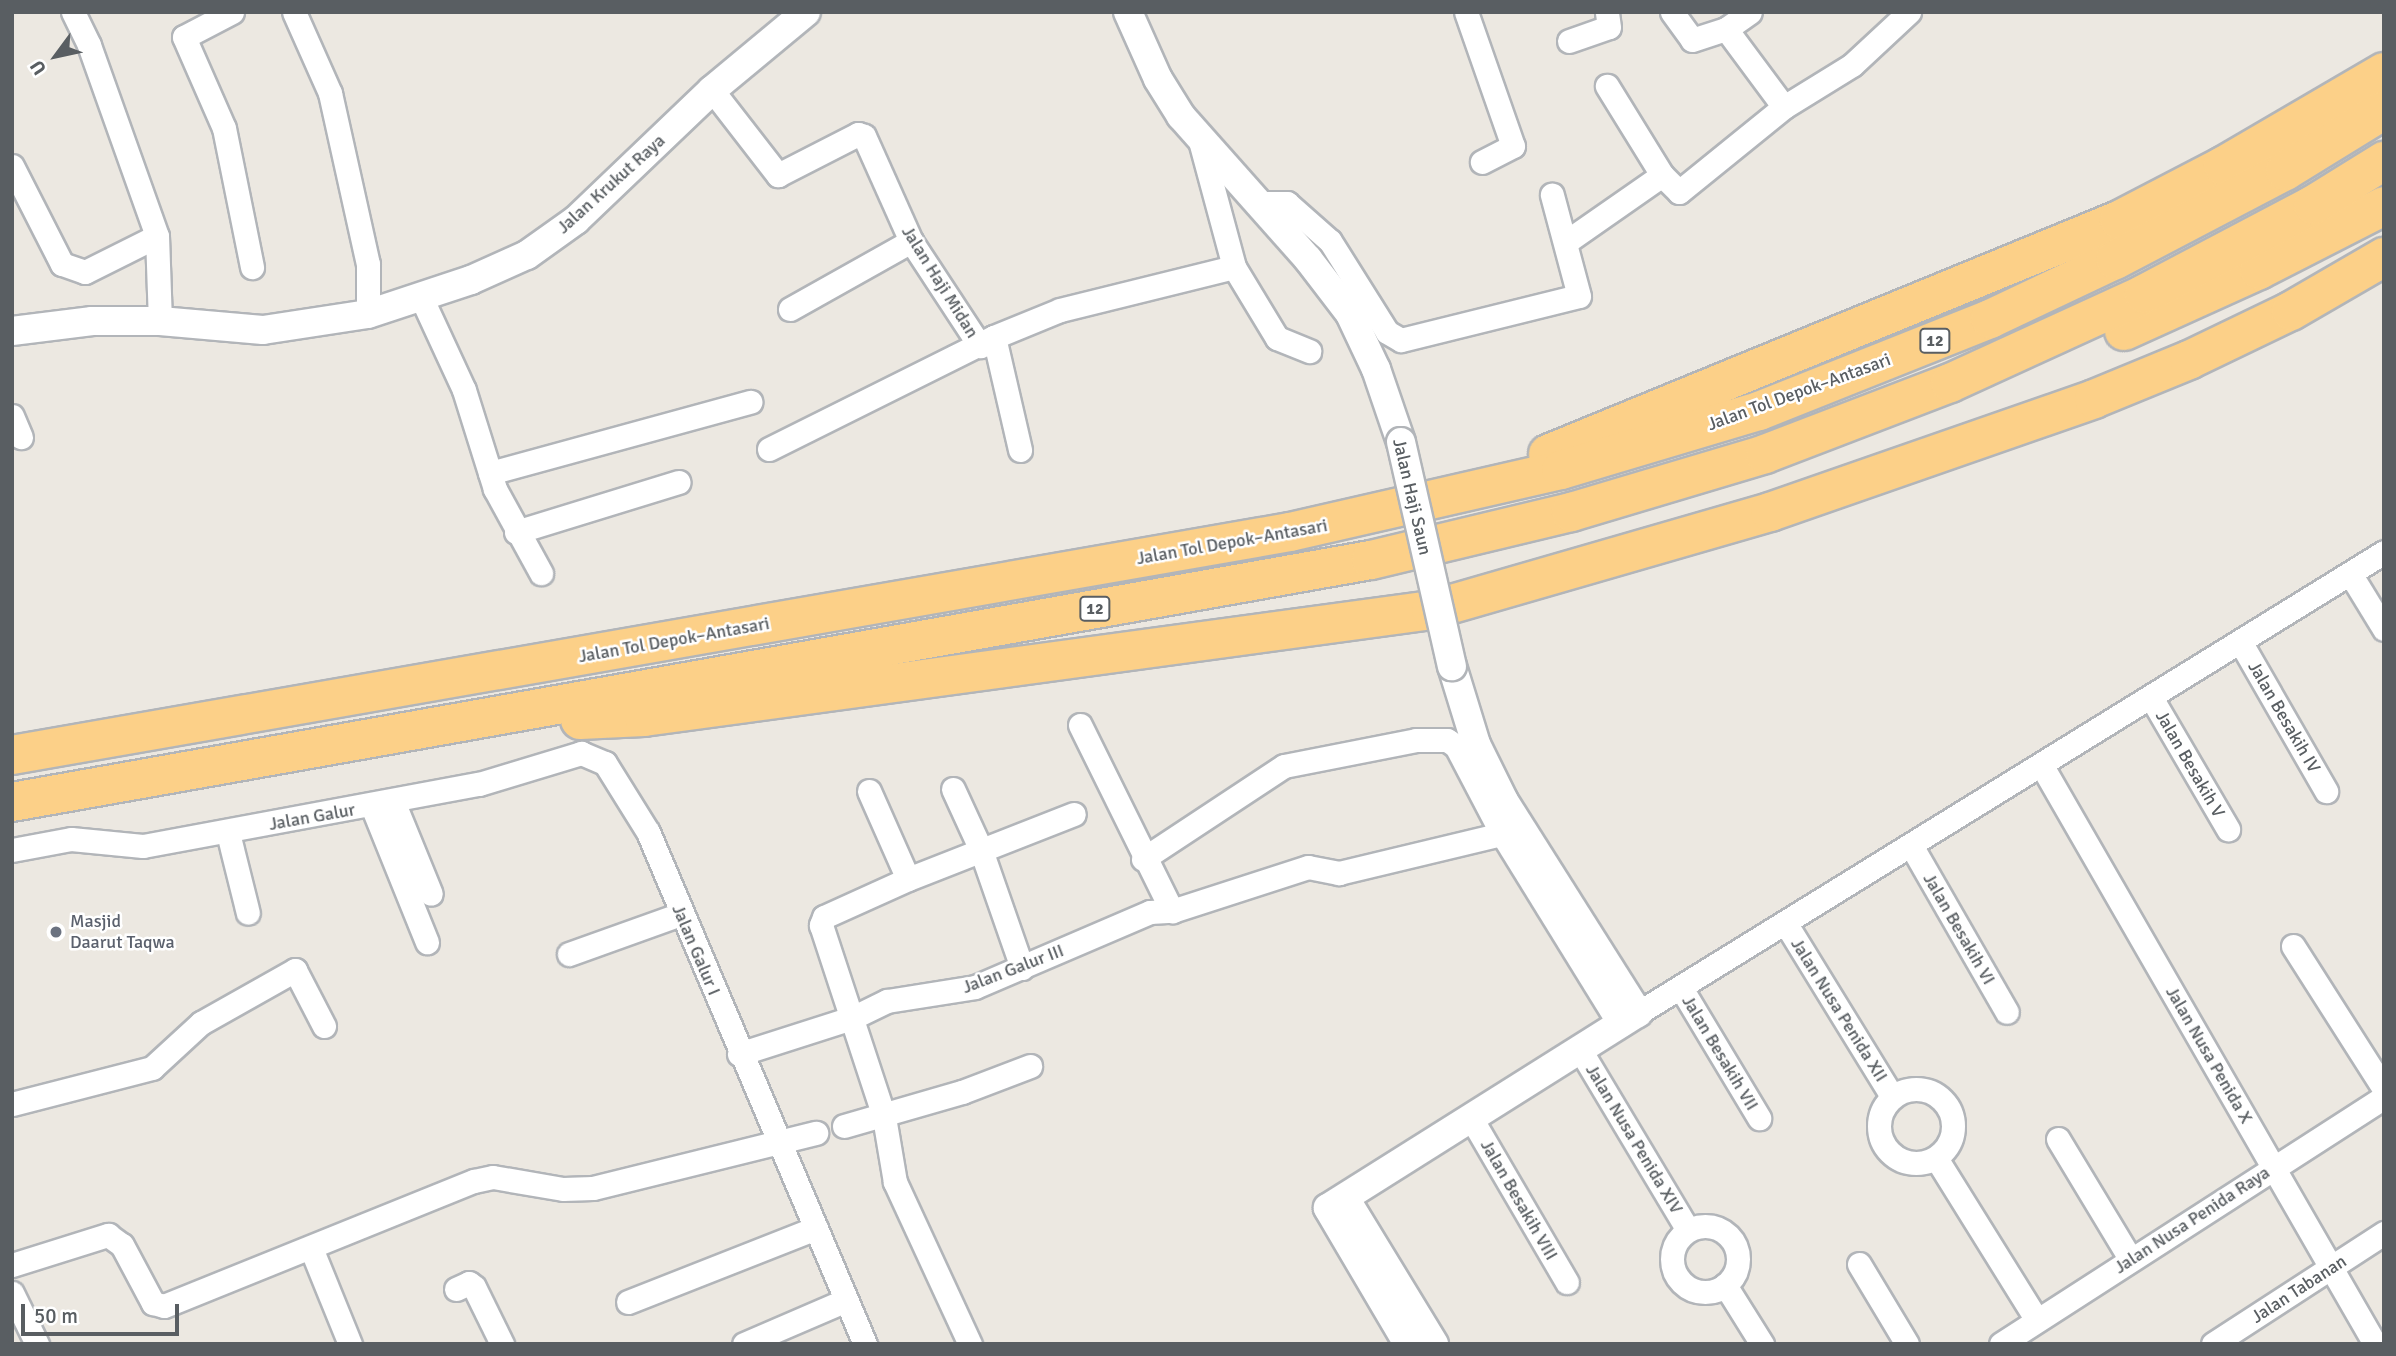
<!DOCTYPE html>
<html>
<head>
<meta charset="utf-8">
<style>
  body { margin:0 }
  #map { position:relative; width:2396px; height:1356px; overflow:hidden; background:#ece8e1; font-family:Signika,sans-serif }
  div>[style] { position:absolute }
  .roads { filter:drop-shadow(2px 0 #b2b5b9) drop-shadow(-2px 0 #b2b5b9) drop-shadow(0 2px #b2b5b9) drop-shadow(0 -2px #b2b5b9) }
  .minor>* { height:23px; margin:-11.5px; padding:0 11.5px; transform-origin:11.5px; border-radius:11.5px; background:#fff }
  .minor>.ring { margin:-11.5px; padding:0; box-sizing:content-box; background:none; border:23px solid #fff; border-radius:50% }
  .tertiary>* { height:28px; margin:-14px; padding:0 14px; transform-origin:14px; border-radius:14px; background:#fff }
  .motorway>* { height:38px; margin:-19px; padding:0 19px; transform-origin:19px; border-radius:19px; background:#fcd088 }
  .bridges { filter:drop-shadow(2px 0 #b2b5b9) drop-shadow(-2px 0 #b2b5b9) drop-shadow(0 2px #b2b5b9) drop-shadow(0 -2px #b2b5b9) }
  .tertiary-bridge>* { height:28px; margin:-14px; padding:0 14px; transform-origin:14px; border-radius:14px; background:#fff }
  .dots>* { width:19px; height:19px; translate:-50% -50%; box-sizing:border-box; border:4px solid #fff; border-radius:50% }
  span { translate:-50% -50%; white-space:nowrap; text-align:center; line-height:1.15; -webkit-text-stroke:5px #fff; paint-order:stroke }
  .shield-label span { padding:2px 5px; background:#fff; border:2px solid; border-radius:5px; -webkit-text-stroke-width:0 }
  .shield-label { font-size:16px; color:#595e62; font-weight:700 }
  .street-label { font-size:18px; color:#595e62 }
  .worship-label { font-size:18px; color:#5b616d }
  .left { translate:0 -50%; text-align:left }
  .frame { position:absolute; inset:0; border:14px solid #595e62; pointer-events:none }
  .north { position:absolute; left:21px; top:21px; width:70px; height:70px; -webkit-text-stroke:5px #fff; paint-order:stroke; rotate:237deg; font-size:19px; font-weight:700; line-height:28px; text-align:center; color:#595e62 }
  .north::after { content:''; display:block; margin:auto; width:24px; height:32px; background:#595e62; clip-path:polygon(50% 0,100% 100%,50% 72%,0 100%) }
  .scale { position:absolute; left:21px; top:1304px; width:158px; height:32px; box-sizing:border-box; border:4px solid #595e62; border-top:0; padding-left:9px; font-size:21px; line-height:24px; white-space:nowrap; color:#595e62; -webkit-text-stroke:5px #fff; paint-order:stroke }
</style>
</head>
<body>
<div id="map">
  <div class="roads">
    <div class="minor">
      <div style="left:73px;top:12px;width:37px;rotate:64deg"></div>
      <div style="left:89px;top:45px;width:203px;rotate:70.4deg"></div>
      <div style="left:157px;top:236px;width:85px;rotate:88deg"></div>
      <div style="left:232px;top:12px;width:54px;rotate:152.5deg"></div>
      <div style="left:184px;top:37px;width:99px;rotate:66.3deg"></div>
      <div style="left:224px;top:128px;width:142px;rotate:78.6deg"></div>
      <div style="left:294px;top:12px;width:89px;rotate:66deg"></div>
      <div style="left:330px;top:93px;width:175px;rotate:77.5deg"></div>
      <div style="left:368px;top:264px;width:50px;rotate:90deg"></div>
      <div style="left:1466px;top:12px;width:142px;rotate:70.7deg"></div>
      <div style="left:1513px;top:146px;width:35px;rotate:153deg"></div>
      <div style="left:1672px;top:12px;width:34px;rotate:54deg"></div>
      <div style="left:1692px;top:40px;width:36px;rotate:-18deg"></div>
      <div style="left:1726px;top:29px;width:29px;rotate:-35deg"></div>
      <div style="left:1726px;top:29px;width:97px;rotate:53.4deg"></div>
      <div style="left:1784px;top:107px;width:80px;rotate:-31.7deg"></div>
      <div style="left:1852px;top:65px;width:78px;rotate:-42.9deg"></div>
      <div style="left:1569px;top:41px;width:42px;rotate:-19.3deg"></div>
      <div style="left:1609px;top:27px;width:15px;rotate:-98deg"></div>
      <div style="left:712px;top:90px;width:108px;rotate:52.2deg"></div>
      <div style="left:778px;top:175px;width:90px;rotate:-27.1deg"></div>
      <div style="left:858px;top:134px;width:6px;rotate:18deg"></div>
      <div style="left:864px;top:136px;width:115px;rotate:65.9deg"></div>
      <div style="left:911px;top:241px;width:126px;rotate:56.7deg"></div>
      <div style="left:1199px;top:137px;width:135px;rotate:74.9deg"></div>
      <div style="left:1234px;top:267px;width:83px;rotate:58.8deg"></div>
      <div style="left:1277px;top:338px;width:35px;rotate:22deg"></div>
      <div style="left:12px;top:166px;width:110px;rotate:63deg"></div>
      <div style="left:62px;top:264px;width:24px;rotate:19deg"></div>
      <div style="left:85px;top:272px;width:80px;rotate:-26.6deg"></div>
      <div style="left:1662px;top:175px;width:24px;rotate:45deg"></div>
      <div style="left:1679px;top:192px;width:135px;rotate:-39deg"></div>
      <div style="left:1256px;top:203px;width:31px"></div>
      <div style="left:1287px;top:203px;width:57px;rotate:41.5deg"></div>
      <div style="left:1330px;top:241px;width:107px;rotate:57.9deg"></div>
      <div style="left:1387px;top:332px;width:16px;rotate:30deg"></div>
      <div style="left:1401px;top:340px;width:183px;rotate:-13.9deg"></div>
      <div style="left:1579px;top:296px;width:105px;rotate:-105deg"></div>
      <div style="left:1566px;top:242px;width:117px;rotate:-34.9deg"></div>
      <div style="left:1662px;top:175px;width:105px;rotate:-121.7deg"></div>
      <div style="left:422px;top:299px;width:100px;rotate:65.2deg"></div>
      <div style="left:464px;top:390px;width:104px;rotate:72.6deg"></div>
      <div style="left:495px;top:489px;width:96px;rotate:61.3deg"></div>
      <div style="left:790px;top:309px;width:139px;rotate:-29.3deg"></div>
      <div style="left:994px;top:337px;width:116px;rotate:77deg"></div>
      <div style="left:12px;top:416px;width:23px;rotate:67deg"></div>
      <div style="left:769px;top:449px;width:251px;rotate:-26.5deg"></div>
      <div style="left:994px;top:337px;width:71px;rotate:-22.2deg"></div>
      <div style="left:1060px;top:310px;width:179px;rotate:-13.9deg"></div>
      <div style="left:490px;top:473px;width:270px;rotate:-15.3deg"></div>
      <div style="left:516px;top:532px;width:170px;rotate:-17.1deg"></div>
      <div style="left:2351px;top:575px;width:63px;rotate:58.6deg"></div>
      <div style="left:2241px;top:643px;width:171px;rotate:60.1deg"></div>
      <div style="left:2152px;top:699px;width:151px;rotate:59.7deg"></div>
      <div style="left:1080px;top:725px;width:208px;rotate:63.7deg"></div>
      <div style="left:2042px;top:766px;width:667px;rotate:60.05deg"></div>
      <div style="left:953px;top:789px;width:67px;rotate:65.3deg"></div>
      <div style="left:981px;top:850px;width:125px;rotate:70.8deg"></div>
      <div style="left:869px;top:791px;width:96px;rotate:66.1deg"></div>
      <div style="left:908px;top:879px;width:178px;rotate:-21.4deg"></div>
      <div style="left:393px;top:801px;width:100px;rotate:67.8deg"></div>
      <div style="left:372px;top:806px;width:147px;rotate:68deg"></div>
      <div style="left:228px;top:833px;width:82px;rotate:76deg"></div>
      <div style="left:1912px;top:847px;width:190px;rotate:60.1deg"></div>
      <div style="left:12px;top:850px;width:60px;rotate:-10.6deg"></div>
      <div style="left:71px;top:839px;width:72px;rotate:5.6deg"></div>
      <div style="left:143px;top:846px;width:342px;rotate:-10.5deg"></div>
      <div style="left:479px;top:784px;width:107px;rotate:-16.9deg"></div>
      <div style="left:581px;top:753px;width:26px;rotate:23deg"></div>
      <div style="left:605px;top:763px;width:81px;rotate:58.1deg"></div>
      <div style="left:648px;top:832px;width:556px;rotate:67.03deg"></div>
      <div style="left:1143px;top:859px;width:169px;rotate:-33.4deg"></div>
      <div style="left:1284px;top:766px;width:135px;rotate:-11.1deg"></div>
      <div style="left:1416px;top:740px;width:31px"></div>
      <div style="left:1447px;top:740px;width:11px;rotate:34deg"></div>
      <div style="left:1456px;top:746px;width:99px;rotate:62.4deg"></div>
      <div style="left:1502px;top:834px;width:225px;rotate:58.3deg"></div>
      <div style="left:908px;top:879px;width:92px;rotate:155.7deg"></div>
      <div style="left:824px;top:917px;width:9px;rotate:111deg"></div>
      <div style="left:821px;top:925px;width:202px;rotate:71.8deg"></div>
      <div style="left:884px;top:1117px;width:66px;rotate:80.4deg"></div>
      <div style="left:895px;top:1182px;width:179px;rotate:65.2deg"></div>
      <div style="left:1786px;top:924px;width:202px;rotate:58.4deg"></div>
      <div style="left:2293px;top:946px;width:169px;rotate:57.5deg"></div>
      <div style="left:569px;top:954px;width:119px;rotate:-19.7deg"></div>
      <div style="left:1681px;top:988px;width:152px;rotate:59deg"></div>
      <div style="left:1638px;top:1013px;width:877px;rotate:-31.71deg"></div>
      <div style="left:1579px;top:1048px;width:212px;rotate:59.1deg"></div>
      <div style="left:739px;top:1054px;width:119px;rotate:-17.7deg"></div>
      <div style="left:852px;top:1018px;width:39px;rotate:-26deg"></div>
      <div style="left:887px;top:1001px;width:89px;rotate:-9deg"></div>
      <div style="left:975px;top:987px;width:190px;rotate:-23.2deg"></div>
      <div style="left:1150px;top:912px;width:22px;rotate:-3deg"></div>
      <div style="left:1172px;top:911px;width:143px;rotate:-17.9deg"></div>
      <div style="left:1308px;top:867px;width:32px;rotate:11deg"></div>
      <div style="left:1339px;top:873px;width:168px;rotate:-13.5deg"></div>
      <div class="ring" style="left:1879px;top:1089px;width:51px;height:51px"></div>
      <div style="left:12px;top:1104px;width:145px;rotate:-14.4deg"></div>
      <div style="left:152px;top:1068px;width:67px;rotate:-42.6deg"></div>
      <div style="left:201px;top:1023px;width:108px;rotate:-29.4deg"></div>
      <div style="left:295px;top:970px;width:63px;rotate:62.6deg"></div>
      <div style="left:1471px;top:1118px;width:190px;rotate:59.7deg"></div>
      <div style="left:844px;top:1126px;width:123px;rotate:-16.1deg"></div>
      <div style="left:962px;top:1092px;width:73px;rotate:-20.9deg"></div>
      <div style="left:2058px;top:1139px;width:141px;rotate:58.9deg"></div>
      <div style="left:1936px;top:1158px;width:191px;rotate:58.1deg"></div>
      <div class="ring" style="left:1672px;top:1226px;width:43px;height:43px"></div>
      <div style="left:311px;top:1248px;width:104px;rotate:67.9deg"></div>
      <div style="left:1859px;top:1264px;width:93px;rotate:59deg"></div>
      <div style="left:12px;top:1265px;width:101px;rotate:-17.4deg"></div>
      <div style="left:108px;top:1235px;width:17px;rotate:36deg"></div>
      <div style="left:122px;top:1245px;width:66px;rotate:61.9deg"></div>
      <div style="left:153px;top:1303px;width:11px;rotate:15deg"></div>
      <div style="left:164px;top:1306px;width:334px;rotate:-22deg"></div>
      <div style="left:474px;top:1181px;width:19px;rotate:-12deg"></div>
      <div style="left:493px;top:1177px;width:71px;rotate:9.7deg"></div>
      <div style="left:563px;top:1189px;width:30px;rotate:-2deg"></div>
      <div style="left:593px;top:1188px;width:230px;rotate:-13.9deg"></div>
      <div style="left:1725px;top:1285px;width:70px;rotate:57.9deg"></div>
      <div style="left:456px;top:1289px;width:14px;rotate:-25deg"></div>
      <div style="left:469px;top:1283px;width:6px;rotate:39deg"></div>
      <div style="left:474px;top:1287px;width:64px;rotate:63.8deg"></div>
      <div style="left:12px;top:1293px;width:57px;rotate:63.9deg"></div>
      <div style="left:628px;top:1302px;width:202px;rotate:-21.5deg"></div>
      <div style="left:744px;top:1344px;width:111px;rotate:-23.3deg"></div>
      <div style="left:2001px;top:1344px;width:456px;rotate:-32.8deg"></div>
      <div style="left:2213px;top:1344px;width:204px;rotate:-33deg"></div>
    </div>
    <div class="tertiary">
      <div style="left:1128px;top:12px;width:73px;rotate:65.9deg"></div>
      <div style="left:1158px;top:79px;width:44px;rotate:58.1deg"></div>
      <div style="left:1181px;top:116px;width:191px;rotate:48.4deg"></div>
      <div style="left:1308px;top:259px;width:69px;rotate:52.6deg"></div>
      <div style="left:1350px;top:314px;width:61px;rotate:64.7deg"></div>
      <div style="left:1376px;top:369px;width:77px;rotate:71.1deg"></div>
      <div style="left:12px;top:331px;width:81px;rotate:-7.1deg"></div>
      <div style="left:92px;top:321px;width:68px"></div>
      <div style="left:160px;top:321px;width:103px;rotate:5deg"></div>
      <div style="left:263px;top:330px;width:106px;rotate:-8.7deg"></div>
      <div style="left:368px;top:314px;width:108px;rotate:-18.3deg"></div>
      <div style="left:471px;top:280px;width:61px;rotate:-24.1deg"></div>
      <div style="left:527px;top:255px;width:60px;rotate:-35.5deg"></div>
      <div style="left:576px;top:220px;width:188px;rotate:-43.7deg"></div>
      <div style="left:712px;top:90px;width:122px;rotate:-39.7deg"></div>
      <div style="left:1345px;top:1198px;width:171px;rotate:58.6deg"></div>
      <div style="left:1408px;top:1344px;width:158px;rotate:-120.5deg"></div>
      <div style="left:1328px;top:1208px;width:366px;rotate:-32.2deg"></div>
      <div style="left:1638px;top:1013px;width:251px;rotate:-122.3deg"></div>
      <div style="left:1504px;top:801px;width:64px;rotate:-116.2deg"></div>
      <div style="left:1476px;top:744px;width:82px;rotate:-107.1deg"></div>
    </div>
    <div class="motorway">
      <div style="left:2124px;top:331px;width:148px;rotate:-24.3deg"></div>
      <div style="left:2259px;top:270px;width:140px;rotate:-27.1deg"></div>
      <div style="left:1548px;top:454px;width:617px;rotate:-22.28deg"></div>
      <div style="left:2119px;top:220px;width:117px;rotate:-27.4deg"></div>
      <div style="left:2223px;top:166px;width:186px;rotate:-30.3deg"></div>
      <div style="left:580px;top:720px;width:64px;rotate:-2.7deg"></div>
      <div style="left:644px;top:717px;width:794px;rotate:-7.74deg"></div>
      <div style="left:1431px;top:610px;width:353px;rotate:-16.1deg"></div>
      <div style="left:1770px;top:512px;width:343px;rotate:-19.2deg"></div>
      <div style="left:2094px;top:399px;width:103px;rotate:-22.3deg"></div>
      <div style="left:2189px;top:360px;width:113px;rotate:-25.7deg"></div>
      <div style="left:2291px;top:311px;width:108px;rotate:-30.1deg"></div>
      <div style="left:12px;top:755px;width:1297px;rotate:-9.9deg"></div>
      <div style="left:1290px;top:532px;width:278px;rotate:-12.9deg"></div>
      <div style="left:1561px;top:470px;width:207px;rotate:-16.6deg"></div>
      <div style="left:1759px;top:411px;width:249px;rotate:-21.7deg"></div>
      <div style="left:1990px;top:319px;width:138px;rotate:-25.3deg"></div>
      <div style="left:2115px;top:260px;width:192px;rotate:-27.6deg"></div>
      <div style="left:2285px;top:171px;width:116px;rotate:-31.6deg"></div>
      <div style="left:12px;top:802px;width:1380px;rotate:-10.1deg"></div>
      <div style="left:1371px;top:560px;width:206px;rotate:-13.5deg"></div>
      <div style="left:1571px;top:512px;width:202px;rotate:-16.6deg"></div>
      <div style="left:1765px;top:454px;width:198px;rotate:-21deg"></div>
      <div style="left:1950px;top:383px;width:213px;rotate:-24.6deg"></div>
      <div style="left:2144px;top:294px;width:191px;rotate:-27.8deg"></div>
      <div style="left:2313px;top:205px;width:84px;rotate:-31.8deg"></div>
    </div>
  </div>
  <div class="bridges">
    <div class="tertiary-bridge">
      <div style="left:1401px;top:442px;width:230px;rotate:77.2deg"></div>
    </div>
  </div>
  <div class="dots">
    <div style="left:56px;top:932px;background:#6b7280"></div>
  </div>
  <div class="shield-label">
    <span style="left:1935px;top:341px">12</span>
    <span style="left:1095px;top:609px">12</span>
  </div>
  <div class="street-label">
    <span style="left:611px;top:184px;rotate:-42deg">Jalan Krukut Raya</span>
    <span style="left:940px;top:282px;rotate:58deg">Jalan Haji Midan</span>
    <span style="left:1799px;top:392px;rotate:-20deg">Jalan Tol Depok–Antasari</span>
    <span style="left:1412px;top:497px;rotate:77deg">Jalan Haji Saun</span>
    <span style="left:1232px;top:542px;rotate:-10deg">Jalan Tol Depok–Antasari</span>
    <span style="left:674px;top:640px;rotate:-10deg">Jalan Tol Depok–Antasari</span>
    <span style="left:2284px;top:717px;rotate:60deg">Jalan Besakih IV</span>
    <span style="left:2190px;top:764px;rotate:60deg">Jalan Besakih V</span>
    <span style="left:312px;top:817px;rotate:-10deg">Jalan Galur</span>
    <span style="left:1959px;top:929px;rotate:60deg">Jalan Besakih VI</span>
    <span style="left:696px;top:950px;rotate:67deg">Jalan Galur I</span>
    <span style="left:1013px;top:969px;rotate:-21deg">Jalan Galur III</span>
    <span style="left:1839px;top:1010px;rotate:58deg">Jalan Nusa Penida XII</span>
    <span style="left:1720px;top:1053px;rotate:59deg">Jalan Besakih VII</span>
    <span style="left:2209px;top:1055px;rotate:60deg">Jalan Nusa Penida X</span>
    <span style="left:1634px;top:1139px;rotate:59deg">Jalan Nusa Penida XIV</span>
    <span style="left:1519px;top:1200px;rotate:60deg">Jalan Besakih VIII</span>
    <span style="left:2192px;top:1220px;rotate:-33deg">Jalan Nusa Penida Raya</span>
    <span style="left:2299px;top:1289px;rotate:-33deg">Jalan Tabanan</span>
  </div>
  <div class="worship-label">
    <span class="left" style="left:70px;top:932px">Masjid<br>Daarut Taqwa</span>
  </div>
  <div class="frame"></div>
  <div class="north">U</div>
  <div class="scale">50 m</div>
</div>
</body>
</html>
